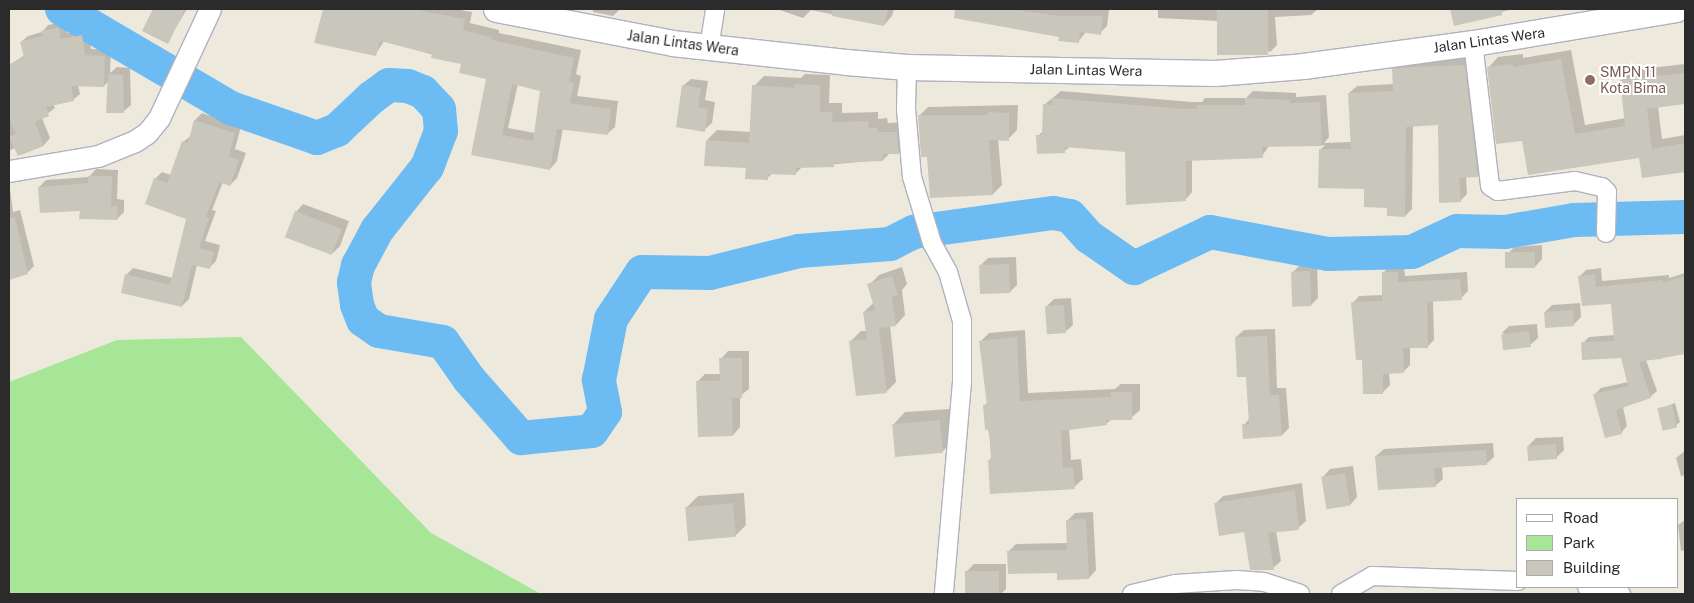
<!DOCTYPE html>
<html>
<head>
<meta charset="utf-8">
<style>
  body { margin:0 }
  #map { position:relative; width:1694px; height:603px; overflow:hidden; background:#eee9dd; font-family:"Public Sans",sans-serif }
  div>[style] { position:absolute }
  .green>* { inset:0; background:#a7e697 }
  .shadow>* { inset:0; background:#0003 }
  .river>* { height:34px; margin:-17px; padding:0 17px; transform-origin:17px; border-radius:17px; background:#6cbcf3 }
  .building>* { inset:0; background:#c9c6bc; transform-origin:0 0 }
  .roads { filter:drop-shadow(1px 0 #b1b1c0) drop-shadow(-1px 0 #b1b1c0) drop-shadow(0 1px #b1b1c0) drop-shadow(0 -1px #b1b1c0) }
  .minor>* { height:18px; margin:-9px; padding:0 9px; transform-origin:9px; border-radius:9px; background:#fff }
  .tertiary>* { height:21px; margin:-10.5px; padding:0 10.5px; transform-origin:10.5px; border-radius:10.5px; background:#fff }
  .secondary>* { height:25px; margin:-12.5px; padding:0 12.5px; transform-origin:12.5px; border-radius:12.5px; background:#fff }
  .dots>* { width:14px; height:14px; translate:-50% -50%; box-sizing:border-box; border:2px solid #fff; border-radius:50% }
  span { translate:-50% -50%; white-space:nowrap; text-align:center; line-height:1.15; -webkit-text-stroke:4px #fff; paint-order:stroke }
  .street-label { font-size:14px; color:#2b2b2b }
  .education-label { font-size:14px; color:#785e54 }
  .left { translate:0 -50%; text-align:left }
  .frame { position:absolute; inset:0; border:10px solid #2b2b2b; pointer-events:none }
  .legend { position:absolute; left:1516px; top:498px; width:162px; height:90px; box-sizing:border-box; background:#fff; border:1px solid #aaa; margin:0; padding:6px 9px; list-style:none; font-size:15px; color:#2b2b2b }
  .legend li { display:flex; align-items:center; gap:10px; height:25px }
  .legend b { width:25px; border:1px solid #aaa }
</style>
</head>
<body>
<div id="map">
  <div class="green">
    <div style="clip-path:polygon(241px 337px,431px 533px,541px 594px,9px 594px,9px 382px,117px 340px)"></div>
  </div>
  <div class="shadow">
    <div style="clip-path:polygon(153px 9px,187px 9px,167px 42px,143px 30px)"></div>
    <div style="clip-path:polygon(evenodd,325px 9px,455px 9px,472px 12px,470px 23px,499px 30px,499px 33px,581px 50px,576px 74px,581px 76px,577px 96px,618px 101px,615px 127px,607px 134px,563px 128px,557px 161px,550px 169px,473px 154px,487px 78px,462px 63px,384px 41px,375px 55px,316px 42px,325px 9px,518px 84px,541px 90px,535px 133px,508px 128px,518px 84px)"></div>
    <div style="clip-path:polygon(593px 9px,620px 9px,613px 16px,593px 12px)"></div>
    <div style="clip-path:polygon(777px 9px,894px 9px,892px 16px,884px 25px,811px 10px,803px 18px)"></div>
    <div style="clip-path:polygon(960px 9px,1065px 9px,1109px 10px,1107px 26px,1100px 33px,1086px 32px,1078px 42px,1060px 36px,959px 18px)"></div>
    <div style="clip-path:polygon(1158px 9px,1318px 9px,1311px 15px,1275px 17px,1277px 45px,1270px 52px,1219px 21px,1158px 18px)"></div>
    <div style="clip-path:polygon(1451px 9px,1513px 9px,1455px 25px)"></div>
    <div style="clip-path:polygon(65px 22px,67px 33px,88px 29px,91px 49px,111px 50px,110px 73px,117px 67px,130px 68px,131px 105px,123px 112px,109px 81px,104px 86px,78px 85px,80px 94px,73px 100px,53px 104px,55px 108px,42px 118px,50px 138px,44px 145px,18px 154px,15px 148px,9px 151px,9px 65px,25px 55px,21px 42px,28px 36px,42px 32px,48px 25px)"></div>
    <div style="clip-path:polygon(1571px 50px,1585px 125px,1626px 118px,1622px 80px,1632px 70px,1685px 64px,1685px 102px,1658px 106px,1662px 139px,1685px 135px,1685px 169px,1643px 177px,1640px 156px,1523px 140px,1488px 68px,1498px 57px,1523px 54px,1523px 58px)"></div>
    <div style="clip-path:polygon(1472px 58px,1485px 168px,1478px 175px,1466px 176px,1467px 194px,1460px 201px,1439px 123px,1413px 125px,1412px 209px,1405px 216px,1388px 207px,1320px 150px,1325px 145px,1269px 146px,1262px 156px,1192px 159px,1192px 192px,1185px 200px,1126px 151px,1070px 146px,1064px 152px,1038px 136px,1044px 130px,1044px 105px,1061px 91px,1192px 102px,1202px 102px,1205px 98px,1246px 98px,1253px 91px,1296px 93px,1296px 97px,1326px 95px,1329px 137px,1324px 143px,1352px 142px,1349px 93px,1357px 86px,1394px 84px,1393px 69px,1400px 62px)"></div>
    <div style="clip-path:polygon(805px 74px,830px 75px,829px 103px,842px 103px,842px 113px,878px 112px,878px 119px,887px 118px,888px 123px,907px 122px,909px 142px,899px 152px,890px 153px,883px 160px,802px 167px,795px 174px,773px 173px,767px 178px,707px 140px,717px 130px,751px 132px,754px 86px,764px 76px,801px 78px)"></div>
    <div style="clip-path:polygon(691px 79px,708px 81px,705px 100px,715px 102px,712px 123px,704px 130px,683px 86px)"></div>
    <div style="clip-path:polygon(1018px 105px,1017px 130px,1008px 139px,998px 139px,1002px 185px,993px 194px,931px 197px,928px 156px,919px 116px,928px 107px)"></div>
    <div style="clip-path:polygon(202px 113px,241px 126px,235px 149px,246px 153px,237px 178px,230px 185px,223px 182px,212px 210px,216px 211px,205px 241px,220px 245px,216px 261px,209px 268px,197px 265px,189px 299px,182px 306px,126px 275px,133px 268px,173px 278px,188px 218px,155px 179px,162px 172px,171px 175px,183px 142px,192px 135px,195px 120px)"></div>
    <div style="clip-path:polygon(96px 169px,118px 170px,117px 199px,124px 200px,124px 212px,117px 219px,81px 210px,39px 187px,46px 180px,89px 177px)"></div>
    <div style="clip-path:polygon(9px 181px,13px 212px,20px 210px,34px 266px,27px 273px,9px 278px)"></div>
    <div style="clip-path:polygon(303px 204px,349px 221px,340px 246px,333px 253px,296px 212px)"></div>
    <div style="clip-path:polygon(1542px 245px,1542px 259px,1535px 267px,1507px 255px,1514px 247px)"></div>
    <div style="clip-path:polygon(1016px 257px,1017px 285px,1010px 292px,980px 266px,988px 258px)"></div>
    <div style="clip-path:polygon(1317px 264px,1318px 298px,1311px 305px,1293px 272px,1300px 265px)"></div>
    <div style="clip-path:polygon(1390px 266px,1404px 266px,1405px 276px,1467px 272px,1468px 291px,1461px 298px,1433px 300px,1434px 340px,1427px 347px,1410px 347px,1410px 365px,1403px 372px,1389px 373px,1390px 385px,1383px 392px,1363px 359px,1353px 303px,1359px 296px,1383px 295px,1383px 273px)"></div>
    <div style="clip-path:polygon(902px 267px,907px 284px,902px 290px,905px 315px,896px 325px,890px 325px,896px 382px,886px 392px,851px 341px,861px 331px,867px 331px,864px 312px,874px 302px,869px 285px,879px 275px)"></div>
    <div style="clip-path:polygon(1601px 268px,1602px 281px,1669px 275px,1669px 278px,1685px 273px,1685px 337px,1677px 305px,1667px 353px,1661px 359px,1646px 360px,1657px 391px,1650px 397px,1623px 407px,1627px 426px,1621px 433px,1595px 394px,1601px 388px,1628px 382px,1622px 357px,1583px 343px,1589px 337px,1615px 335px,1612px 302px,1580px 276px,1586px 270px)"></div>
    <div style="clip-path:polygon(1071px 298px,1073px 325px,1065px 332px,1046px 307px,1054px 299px)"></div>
    <div style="clip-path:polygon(1580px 303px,1581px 317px,1573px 325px,1545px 312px,1552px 305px)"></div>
    <div style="clip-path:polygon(1537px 324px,1538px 338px,1530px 345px,1502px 333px,1509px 326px)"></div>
    <div style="clip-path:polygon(1275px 329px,1277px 388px,1286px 388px,1289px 428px,1282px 435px,1244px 425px,1250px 418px,1247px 376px,1236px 337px,1244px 330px)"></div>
    <div style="clip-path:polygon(1025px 330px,1028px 393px,1115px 389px,1121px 384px,1140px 384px,1140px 410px,1131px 418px,1112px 419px,1106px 424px,1069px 428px,1071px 460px,1081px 459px,1083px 479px,1074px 487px,989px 460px,993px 457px,984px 406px,988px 402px,981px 341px,989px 333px)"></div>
    <div style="clip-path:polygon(728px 351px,749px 351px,749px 389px,740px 396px,740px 427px,733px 435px,697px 382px,705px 374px,721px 374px,721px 359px)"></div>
    <div style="clip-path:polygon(1675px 403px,1680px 422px,1676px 425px,1659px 409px)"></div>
    <div style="clip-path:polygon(951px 409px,953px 441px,942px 452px,894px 424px,905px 412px)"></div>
    <div style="clip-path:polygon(1563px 437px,1564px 450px,1556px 458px,1528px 446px,1536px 438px)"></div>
    <div style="clip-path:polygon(1493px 443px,1494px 457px,1486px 464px,1442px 467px,1443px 479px,1435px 486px,1376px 456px,1384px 449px)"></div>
    <div style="clip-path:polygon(1685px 451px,1685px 475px,1681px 476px,1676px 458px)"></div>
    <div style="clip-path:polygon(1353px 466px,1357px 497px,1350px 505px,1323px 477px,1330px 469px)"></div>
    <div style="clip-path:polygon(1302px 483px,1306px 521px,1298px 528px,1276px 531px,1281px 561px,1273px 568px,1245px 531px,1216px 503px,1223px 496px)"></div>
    <div style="clip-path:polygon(744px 493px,746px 525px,735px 536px,687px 507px,698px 496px)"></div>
    <div style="clip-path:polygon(1093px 512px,1096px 570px,1089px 578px,1058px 572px,1008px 552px,1016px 544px,1068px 543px,1068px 520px,1075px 513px)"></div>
    <div style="clip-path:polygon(1685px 520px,1685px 550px,1681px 551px,1678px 525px)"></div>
    <div style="clip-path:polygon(974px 564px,1006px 564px,1006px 589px,1001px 594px,966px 594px,966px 572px)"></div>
  </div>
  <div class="river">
    <div style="left:62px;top:9px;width:196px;rotate:30.4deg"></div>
    <div style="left:231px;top:108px;width:91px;rotate:19.2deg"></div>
    <div style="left:317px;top:138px;width:22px;rotate:-22deg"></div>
    <div style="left:337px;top:130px;width:47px;rotate:-43.3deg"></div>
    <div style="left:371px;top:98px;width:22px;rotate:-36deg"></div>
    <div style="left:389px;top:85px;width:19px;rotate:3deg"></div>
    <div style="left:408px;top:86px;width:16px;rotate:22deg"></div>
    <div style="left:423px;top:92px;width:23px;rotate:47deg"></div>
    <div style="left:439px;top:109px;width:22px;rotate:85deg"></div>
    <div style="left:441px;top:131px;width:39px;rotate:111deg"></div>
    <div style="left:427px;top:167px;width:80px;rotate:128.4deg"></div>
    <div style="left:377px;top:230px;width:40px;rotate:118deg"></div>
    <div style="left:358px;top:265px;width:18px;rotate:103deg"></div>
    <div style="left:354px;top:283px;width:22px;rotate:82deg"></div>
    <div style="left:357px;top:305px;width:16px;rotate:68deg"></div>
    <div style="left:363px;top:320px;width:19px;rotate:35deg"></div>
    <div style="left:379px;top:331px;width:65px;rotate:9.8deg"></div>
    <div style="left:443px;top:342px;width:45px;rotate:54.9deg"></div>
    <div style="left:469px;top:379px;width:79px;rotate:48.6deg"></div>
    <div style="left:521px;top:438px;width:71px;rotate:-5.6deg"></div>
    <div style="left:592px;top:431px;width:23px;rotate:-56deg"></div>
    <div style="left:605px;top:412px;width:33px;rotate:-101deg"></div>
    <div style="left:599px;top:380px;width:62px;rotate:-78.9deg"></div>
    <div style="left:611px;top:319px;width:56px;rotate:-56.6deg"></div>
    <div style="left:642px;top:272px;width:68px;rotate:0.8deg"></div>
    <div style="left:710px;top:273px;width:92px;rotate:-13.9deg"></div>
    <div style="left:799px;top:251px;width:91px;rotate:-4.4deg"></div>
    <div style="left:890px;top:244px;width:27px;rotate:-27deg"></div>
    <div style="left:914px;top:232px;width:140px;rotate:-7.8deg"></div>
    <div style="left:1053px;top:213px;width:17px;rotate:10deg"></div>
    <div style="left:1070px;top:216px;width:28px;rotate:48deg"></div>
    <div style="left:1089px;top:237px;width:55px;rotate:34.6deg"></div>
    <div style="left:1134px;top:268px;width:84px;rotate:-25.3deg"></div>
    <div style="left:1210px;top:232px;width:120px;rotate:10.6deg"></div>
    <div style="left:1328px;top:254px;width:84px;rotate:-1.4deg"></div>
    <div style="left:1412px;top:252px;width:50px;rotate:-25deg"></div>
    <div style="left:1457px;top:231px;width:48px;rotate:1.2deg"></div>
    <div style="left:1505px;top:232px;width:70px;rotate:-9.9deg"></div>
    <div style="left:1574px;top:220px;width:111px;rotate:-1.5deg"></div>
  </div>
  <div class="building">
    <div style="clip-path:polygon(153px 9px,185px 9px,168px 44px,142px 31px)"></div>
    <div style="clip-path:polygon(evenodd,323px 9px,412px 9px,465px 19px,463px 30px,492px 37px,492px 40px,574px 58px,569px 82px,574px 83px,570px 103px,611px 109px,608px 135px,557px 129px,550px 170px,471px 155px,486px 79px,459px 73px,461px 64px,431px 58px,432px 54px,380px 41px,376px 56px,314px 43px,323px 9px,512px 84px,540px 91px,533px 141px,502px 135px,512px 84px)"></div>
    <div style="clip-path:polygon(833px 9px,888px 9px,884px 26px,832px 16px)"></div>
    <div style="clip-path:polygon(955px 9px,1007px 9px,1061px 16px,1103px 16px,1101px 35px,1080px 32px,1079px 43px,1058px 41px,1059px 37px,954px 18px)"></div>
    <div style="left:1217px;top:9px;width:51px;height:46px"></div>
    <div style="clip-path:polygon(1450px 9px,1502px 9px,1502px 15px,1454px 26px)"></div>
    <div style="clip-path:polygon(59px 28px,61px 39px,82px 35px,85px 55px,105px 56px,104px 87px,71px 86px,74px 101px,46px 107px,49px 116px,35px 122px,44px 146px,18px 156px,9px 137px,16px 134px,9px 118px,9px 65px,24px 57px,20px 42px,42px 36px,41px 31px)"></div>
    <div style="clip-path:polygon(1561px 59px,1575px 134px,1625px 126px,1620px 80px,1685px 73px,1685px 104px,1647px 109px,1652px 149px,1685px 143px,1685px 172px,1642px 178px,1639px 158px,1528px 175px,1522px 141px,1496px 144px,1487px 67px,1513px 64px,1513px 67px)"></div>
    <div style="clip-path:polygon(1465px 65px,1478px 177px,1459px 178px,1461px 202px,1439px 203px,1438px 125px,1406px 127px,1405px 217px,1387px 216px,1387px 208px,1364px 207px,1364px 189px,1318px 188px,1319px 149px,1351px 149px,1348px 93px,1393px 91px,1392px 68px)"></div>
    <div style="clip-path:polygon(108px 74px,123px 75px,124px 113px,106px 113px)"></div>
    <div style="clip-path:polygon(794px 84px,820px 85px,820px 112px,832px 112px,833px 122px,868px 121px,869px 128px,877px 128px,878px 132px,897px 132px,899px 154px,883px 154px,883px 161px,834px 163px,834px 167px,796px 168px,796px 175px,768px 174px,768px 180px,745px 179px,746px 168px,704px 166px,706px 140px,749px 143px,752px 85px,794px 88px)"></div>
    <div style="clip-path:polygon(682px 85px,701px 88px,698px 107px,708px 109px,705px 132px,676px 127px)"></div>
    <div style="clip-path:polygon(1052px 98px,1184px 109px,1197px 109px,1197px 105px,1245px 105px,1245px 98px,1290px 100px,1290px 103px,1320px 102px,1322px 146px,1262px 147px,1263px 158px,1186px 161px,1186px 201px,1126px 205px,1125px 152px,1065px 147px,1065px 153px,1037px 154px,1036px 135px,1042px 135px,1043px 104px,1052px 105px)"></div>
    <div style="clip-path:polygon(988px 112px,1009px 113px,1009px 141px,989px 140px,993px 195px,930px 198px,927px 157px,921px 157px,918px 115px,988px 115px)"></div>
    <div style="clip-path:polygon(194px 120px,235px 133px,229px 156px,239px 160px,230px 186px,219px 182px,206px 217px,209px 218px,199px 248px,214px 252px,210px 269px,192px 265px,182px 307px,121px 293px,125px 274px,170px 285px,186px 219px,145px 204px,154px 178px,167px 183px,182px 141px,188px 143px)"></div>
    <div style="clip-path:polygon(88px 176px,112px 176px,111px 206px,118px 206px,117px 220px,79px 219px,80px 211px,40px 213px,38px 187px,88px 183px)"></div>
    <div style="left:295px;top:211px;width:50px;height:28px;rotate:21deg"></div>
    <div style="clip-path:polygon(9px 218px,15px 218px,28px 274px,9px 280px)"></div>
    <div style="left:1535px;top:252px;width:16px;height:30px;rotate:90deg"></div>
    <div style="left:1009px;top:264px;width:29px;height:30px;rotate:88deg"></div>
    <div style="left:1310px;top:271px;width:35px;height:19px;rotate:88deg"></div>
    <div style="clip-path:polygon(1382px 272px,1398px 272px,1398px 282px,1460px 279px,1462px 300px,1427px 302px,1428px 348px,1403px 348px,1404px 373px,1383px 374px,1383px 394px,1363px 394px,1362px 360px,1356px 360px,1351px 302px,1382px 301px)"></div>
    <div style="clip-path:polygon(1595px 274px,1596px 287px,1663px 280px,1663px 283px,1685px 276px,1685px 354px,1639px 362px,1651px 398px,1616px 410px,1622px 434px,1605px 438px,1593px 394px,1628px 386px,1621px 358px,1582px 360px,1581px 342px,1614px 341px,1611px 304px,1582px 306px,1578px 276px)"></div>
    <div style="clip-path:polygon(892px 276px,898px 295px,892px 297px,896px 326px,879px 328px,887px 393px,856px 396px,849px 341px,867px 339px,863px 312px,875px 310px,867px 284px)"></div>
    <div style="left:1064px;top:305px;width:28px;height:19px;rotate:86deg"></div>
    <div style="left:1573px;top:310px;width:16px;height:29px;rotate:86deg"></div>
    <div style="left:1529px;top:331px;width:16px;height:28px;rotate:83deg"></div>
    <div style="clip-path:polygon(1267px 336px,1270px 395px,1279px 395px,1282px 436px,1243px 439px,1242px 424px,1249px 424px,1246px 377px,1237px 377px,1235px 337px)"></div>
    <div style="clip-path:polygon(1017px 337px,1020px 401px,1111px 397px,1111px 392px,1132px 392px,1132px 420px,1106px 420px,1107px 425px,1061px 431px,1063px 468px,1073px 467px,1075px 489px,990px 494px,988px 460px,991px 460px,989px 429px,985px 430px,983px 405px,987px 405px,979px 341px)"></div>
    <div style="clip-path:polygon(719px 358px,742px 358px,742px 398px,732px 398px,733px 436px,698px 437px,696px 381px,720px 381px)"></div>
    <div style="left:1672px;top:405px;width:23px;height:15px;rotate:77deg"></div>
    <div style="left:940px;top:420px;width:33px;height:48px;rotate:85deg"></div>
    <div style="left:1556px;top:444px;width:15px;height:29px;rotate:86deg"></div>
    <div style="clip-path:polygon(1486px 450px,1487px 465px,1434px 468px,1436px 487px,1378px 490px,1375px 456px)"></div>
    <div style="left:1345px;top:473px;width:33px;height:24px;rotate:81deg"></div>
    <div style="clip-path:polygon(1295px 490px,1299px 530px,1268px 533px,1274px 570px,1250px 570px,1244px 532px,1219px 536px,1214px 503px)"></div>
    <div style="left:733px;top:503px;width:34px;height:48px;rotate:85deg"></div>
    <div style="clip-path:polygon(1086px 519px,1089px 579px,1057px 580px,1057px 573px,1008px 574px,1007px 551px,1067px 550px,1066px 520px)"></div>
    <div style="left:965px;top:571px;width:34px;height:23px"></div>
  </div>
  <div class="roads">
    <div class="minor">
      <div style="left:1473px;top:43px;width:144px;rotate:83.2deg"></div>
      <div style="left:1490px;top:186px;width:9px;rotate:32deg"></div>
      <div style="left:1498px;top:191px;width:78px;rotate:-7.4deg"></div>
      <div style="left:1575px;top:181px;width:28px;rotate:13deg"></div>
      <div style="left:1602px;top:187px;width:7px;rotate:45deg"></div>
      <div style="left:1607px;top:192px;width:41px;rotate:91.4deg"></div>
      <div style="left:709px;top:48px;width:39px;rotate:-81deg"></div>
      <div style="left:907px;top:67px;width:42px;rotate:91.4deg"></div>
      <div style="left:906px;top:109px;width:68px;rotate:85deg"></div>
      <div style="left:912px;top:177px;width:69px;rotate:73.1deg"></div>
      <div style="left:932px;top:243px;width:33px;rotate:61deg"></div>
      <div style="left:948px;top:272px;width:51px;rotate:74.1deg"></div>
      <div style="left:962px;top:321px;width:61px;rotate:90deg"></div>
      <div style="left:962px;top:382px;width:213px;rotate:94.9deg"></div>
      <div style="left:1587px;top:587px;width:35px;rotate:12deg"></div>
      <div style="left:1132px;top:594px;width:44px;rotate:-13.1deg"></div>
      <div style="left:1175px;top:584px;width:62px;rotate:-3.7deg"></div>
      <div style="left:1237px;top:580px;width:27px;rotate:4deg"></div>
      <div style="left:1264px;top:582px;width:38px;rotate:18deg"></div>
      <div style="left:1341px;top:594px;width:36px;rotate:-30deg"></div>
      <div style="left:1372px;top:576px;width:146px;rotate:2deg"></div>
    </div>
    <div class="tertiary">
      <div style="left:9px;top:171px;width:90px;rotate:-9.6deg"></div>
      <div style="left:98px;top:156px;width:40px;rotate:-22deg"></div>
      <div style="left:135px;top:141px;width:14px;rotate:-34deg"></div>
      <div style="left:147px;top:133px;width:19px;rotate:-51deg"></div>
      <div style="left:159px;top:118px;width:120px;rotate:-64.9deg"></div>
    </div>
    <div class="secondary">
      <div style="left:496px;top:9px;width:179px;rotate:10.9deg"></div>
      <div style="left:672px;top:43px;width:175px;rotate:6.2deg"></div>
      <div style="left:846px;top:62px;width:61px;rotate:4.7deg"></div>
      <div style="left:907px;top:67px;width:308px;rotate:1.1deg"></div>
      <div style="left:1215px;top:73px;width:88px;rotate:-4.5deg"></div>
      <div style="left:1303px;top:66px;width:172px;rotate:-7.7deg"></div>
      <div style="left:1473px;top:43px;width:206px;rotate:-9.5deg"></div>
    </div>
  </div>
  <div class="dots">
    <div style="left:1590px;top:80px;background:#8d6e63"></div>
  </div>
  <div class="street-label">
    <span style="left:1489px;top:40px;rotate:-8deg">Jalan Lintas Wera</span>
    <span style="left:683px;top:43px;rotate:8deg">Jalan Lintas Wera</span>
    <span style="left:1086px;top:70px;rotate:1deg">Jalan Lintas Wera</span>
  </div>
  <div class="education-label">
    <span class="left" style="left:1600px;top:80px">SMPN 11<br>Kota Bima</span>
  </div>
  <div class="frame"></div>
  <ul class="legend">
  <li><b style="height:6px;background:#fff"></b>Road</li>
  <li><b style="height:14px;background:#a7e697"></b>Park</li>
  <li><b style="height:14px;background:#c9c6bc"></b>Building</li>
  </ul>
</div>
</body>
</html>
